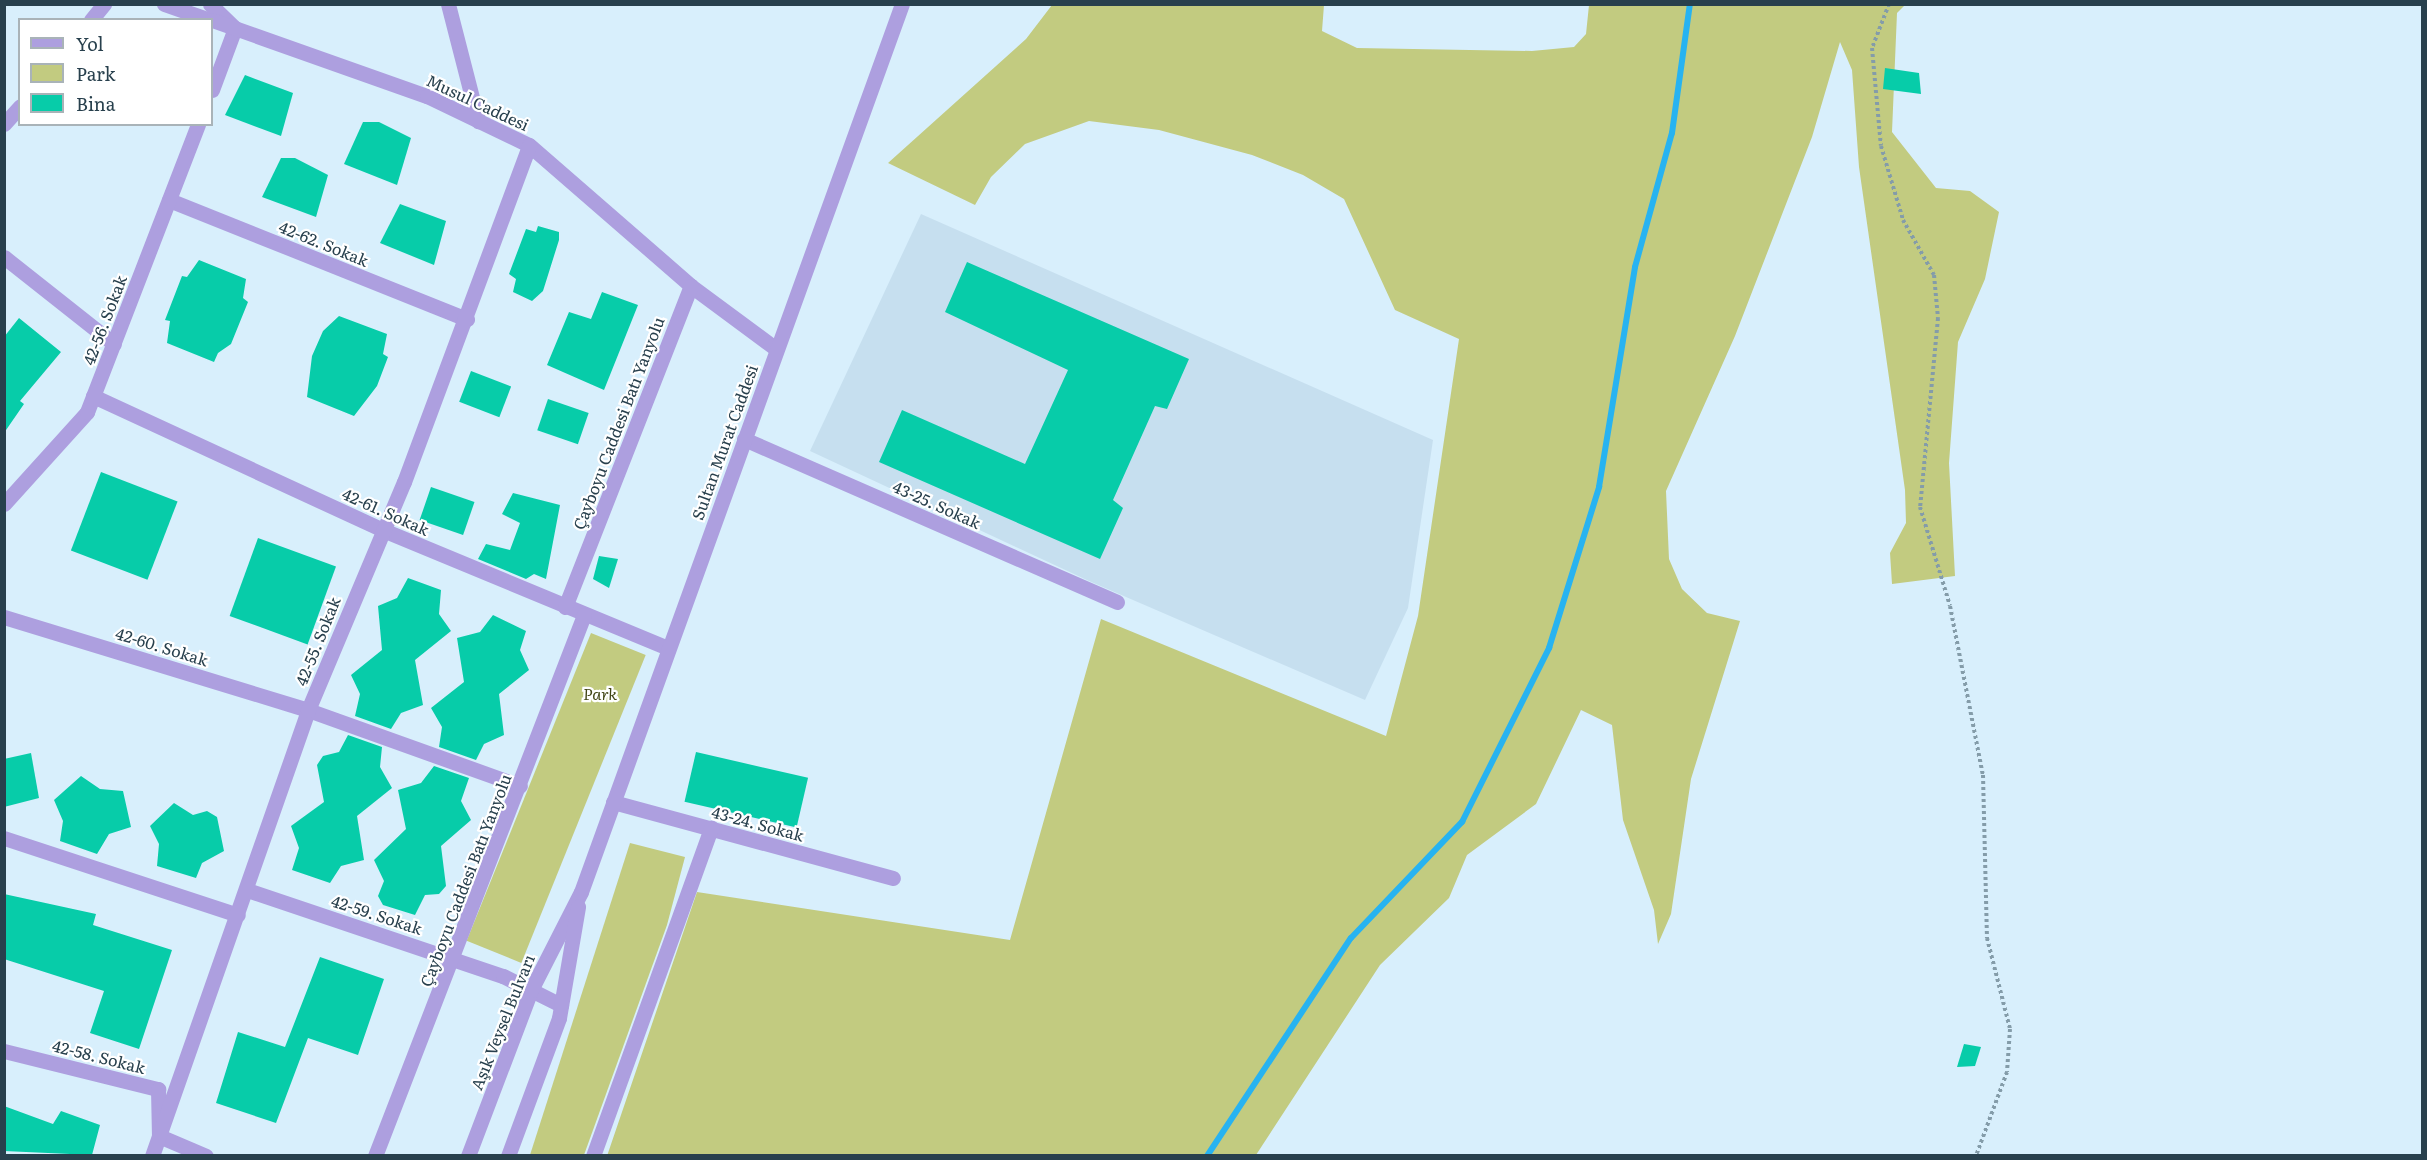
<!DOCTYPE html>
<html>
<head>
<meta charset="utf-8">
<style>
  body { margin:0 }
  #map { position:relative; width:2427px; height:1160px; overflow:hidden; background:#d8effc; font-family:Literata,serif }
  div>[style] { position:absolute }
  .built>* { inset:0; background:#c6dfef }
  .green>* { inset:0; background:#c2cb80; transform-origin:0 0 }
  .stream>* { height:6px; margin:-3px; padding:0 3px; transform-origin:3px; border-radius:3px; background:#27b3f1 }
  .building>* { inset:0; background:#07cca9; transform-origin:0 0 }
  .path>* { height:4px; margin-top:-2px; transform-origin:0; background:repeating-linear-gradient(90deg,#849ca9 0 3px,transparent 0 6px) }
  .minor>* { height:15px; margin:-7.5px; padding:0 7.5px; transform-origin:7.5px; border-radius:7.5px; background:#ad9fdf }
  span { translate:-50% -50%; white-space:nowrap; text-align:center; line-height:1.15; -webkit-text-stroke:4.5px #fff; paint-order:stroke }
  .street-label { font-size:16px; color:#28404d }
  .park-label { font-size:16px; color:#424616; font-style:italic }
  .frame { position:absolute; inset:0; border:6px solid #28404d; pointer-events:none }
  .legend { position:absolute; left:18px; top:18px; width:195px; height:108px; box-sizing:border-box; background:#fff; border:2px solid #a9b3b8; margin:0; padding:8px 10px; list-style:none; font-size:18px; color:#28404d }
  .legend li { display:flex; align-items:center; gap:12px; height:30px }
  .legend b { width:30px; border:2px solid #a9b3b8 }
</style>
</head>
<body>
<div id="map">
  <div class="built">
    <div style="clip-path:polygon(921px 214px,1433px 440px,1408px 608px,1365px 700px,1089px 581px,810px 451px)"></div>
  </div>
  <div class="green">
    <div style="clip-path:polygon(1052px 5px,1324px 5px,1322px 31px,1357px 48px,1532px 51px,1574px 47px,1586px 34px,1589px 5px,1905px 5px,1897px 13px,1892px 132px,1936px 188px,1970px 191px,1999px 212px,1985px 279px,1958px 342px,1949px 463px,1955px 576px,1892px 584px,1890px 553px,1906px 523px,1905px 490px,1859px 167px,1852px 70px,1840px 42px,1812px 137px,1735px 336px,1666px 491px,1669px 559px,1682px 589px,1707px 613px,1740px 621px,1691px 779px,1671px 914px,1658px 944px,1654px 910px,1623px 820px,1612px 725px,1581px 710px,1536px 804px,1467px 855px,1449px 898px,1380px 965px,1256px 1155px,607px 1156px,697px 892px,1010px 940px,1101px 619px,1386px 736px,1418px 616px,1459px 339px,1395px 310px,1344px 199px,1303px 175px,1252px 155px,1159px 130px,1089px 121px,1025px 144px,991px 177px,975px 205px,888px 163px,1026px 39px)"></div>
    <div style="left:591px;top:633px;width:59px;height:332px;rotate:22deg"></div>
    <div style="clip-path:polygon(630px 843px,685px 857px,667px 925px,584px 1155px,530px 1155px)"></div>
  </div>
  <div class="stream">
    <div style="left:1207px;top:1156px;width:261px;rotate:-56.6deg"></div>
    <div style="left:1351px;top:938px;width:161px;rotate:-46.3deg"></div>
    <div style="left:1462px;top:822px;width:195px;rotate:-63.4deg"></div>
    <div style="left:1549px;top:648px;width:169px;rotate:-72.7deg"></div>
    <div style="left:1599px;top:487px;width:223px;rotate:-80.7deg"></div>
    <div style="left:1635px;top:267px;width:139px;rotate:-74.6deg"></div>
    <div style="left:1672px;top:133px;width:130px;rotate:-82.1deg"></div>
  </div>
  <div class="building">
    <div style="clip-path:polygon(1885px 68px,1919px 73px,1921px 94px,1883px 89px)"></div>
    <div style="clip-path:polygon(245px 75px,293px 93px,281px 136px,225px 115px)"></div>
    <div style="clip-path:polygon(363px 122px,379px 122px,411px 138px,397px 185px,344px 164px)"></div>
    <div style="clip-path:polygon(281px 158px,295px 158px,328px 175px,316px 217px,262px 197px)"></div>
    <div style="clip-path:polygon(400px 204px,446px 221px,434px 265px,380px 243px)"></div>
    <div style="clip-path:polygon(538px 226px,559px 232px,559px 240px,543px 291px,532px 301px,513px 292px,516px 279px,509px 274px,526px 229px,536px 232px)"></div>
    <div style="clip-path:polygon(199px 260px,246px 279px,243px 298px,248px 302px,231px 344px,218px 353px,214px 362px,167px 343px,170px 321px,165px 320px,182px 276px,187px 277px)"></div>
    <div style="clip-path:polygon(967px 262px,1189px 359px,1167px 409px,1155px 406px,1113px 500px,1123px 508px,1100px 559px,879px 462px,902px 410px,1025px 464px,1068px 370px,945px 312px)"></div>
    <div style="clip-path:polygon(602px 292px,638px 305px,604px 390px,547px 365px,569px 312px,591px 319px)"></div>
    <div style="clip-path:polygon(339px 316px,387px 334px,383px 354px,388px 357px,377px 386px,354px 416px,307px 397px,312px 356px,323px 331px)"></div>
    <div style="clip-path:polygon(19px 318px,61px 352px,20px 401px,24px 404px,4px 433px,4px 337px)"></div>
    <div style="left:471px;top:371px;width:43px;height:33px;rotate:21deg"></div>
    <div style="left:548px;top:399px;width:43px;height:33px;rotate:19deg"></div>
    <div style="left:101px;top:472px;width:82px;height:84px;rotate:21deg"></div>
    <div style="left:431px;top:487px;width:46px;height:35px;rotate:19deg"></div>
    <div style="clip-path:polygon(513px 493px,560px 505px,546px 579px,534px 574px,526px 579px,478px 559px,486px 544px,510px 550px,520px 523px,502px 514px)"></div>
    <div style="left:258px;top:538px;width:83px;height:83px;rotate:20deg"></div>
    <div style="clip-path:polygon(599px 556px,618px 559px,609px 588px,593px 579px)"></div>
    <div style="clip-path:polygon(408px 578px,441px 590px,439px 614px,451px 631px,415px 660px,423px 705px,401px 713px,391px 729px,355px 716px,360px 694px,351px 675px,382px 650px,378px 606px,397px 598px)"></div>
    <div style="clip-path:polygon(493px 615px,526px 631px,520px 650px,529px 670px,499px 694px,504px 735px,484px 744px,476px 760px,439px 747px,442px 727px,431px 708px,464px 682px,457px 638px,480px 632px)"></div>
    <div style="clip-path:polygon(348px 735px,382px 747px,380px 767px,392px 788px,357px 816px,364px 860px,341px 866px,330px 883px,292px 870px,299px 848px,291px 826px,324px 802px,317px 765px,323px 756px,339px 752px)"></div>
    <div style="left:696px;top:752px;width:115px;height:51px;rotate:13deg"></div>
    <div style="clip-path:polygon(31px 753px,39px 798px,4px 807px,4px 759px)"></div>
    <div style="clip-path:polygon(434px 766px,469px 778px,461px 801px,471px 820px,441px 846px,446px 886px,439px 894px,425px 895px,415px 915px,383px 905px,378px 896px,384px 881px,374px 860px,406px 829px,398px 790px,421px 783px)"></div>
    <div style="clip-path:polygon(81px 776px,100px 789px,123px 791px,131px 827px,109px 834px,97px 854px,60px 841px,63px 821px,54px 800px)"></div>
    <div style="clip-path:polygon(174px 803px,193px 815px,207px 811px,217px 817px,224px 851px,202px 863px,196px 878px,157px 866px,159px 844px,150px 826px)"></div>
    <div style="clip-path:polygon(4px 894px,96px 914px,93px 925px,172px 950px,139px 1049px,90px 1033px,104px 991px,4px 959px)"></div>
    <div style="clip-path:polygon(320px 957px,384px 979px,358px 1055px,308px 1038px,276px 1123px,216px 1103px,238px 1032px,285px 1047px)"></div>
    <div style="clip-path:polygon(1964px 1044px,1981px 1047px,1975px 1066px,1957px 1067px)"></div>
    <div style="clip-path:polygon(4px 1106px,53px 1124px,61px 1111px,100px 1125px,92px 1155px,4px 1151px)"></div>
  </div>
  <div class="path">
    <div style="left:1889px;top:4px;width:47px;rotate:111.1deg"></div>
    <div style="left:1872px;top:48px;width:98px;rotate:84.8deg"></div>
    <div style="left:1881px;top:146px;width:77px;rotate:73.4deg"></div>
    <div style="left:1903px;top:220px;width:63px;rotate:60.6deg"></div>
    <div style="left:1934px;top:275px;width:43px;rotate:84.7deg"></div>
    <div style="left:1938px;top:318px;width:190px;rotate:95.4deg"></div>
    <div style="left:1920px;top:507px;width:103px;rotate:73.1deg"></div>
    <div style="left:1950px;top:606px;width:172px;rotate:79deg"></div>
    <div style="left:1983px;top:775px;width:163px;rotate:88.6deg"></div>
    <div style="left:1987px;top:938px;width:94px;rotate:75.8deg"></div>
    <div style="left:2010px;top:1029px;width:43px;rotate:94deg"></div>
    <div style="left:2007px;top:1072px;width:90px;rotate:110.3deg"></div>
  </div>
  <div class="minor">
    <div style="left:164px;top:4px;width:49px;rotate:19.2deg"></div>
    <div style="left:210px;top:4px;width:35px;rotate:44deg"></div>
    <div style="left:235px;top:28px;width:66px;rotate:110.4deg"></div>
    <div style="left:448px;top:4px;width:121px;rotate:75.6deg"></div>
    <div style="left:91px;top:20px;width:21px;rotate:-51deg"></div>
    <div style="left:212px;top:20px;width:228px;rotate:19.5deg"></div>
    <div style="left:427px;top:96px;width:113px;rotate:25.7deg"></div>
    <div style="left:529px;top:145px;width:215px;rotate:41deg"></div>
    <div style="left:691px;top:286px;width:106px;rotate:36.5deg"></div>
    <div style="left:4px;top:124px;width:24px;rotate:-48deg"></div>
    <div style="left:169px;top:200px;width:321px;rotate:21.8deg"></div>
    <div style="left:4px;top:257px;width:140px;rotate:38.3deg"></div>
    <div style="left:93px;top:396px;width:319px;rotate:24.8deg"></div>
    <div style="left:383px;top:530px;width:308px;rotate:22.5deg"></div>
    <div style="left:744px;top:439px;width:407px;rotate:23.6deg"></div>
    <div style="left:4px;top:504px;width:124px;rotate:-47.9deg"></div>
    <div style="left:87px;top:412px;width:309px;rotate:-68.9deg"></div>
    <div style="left:565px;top:607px;width:345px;rotate:-68.6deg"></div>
    <div style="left:4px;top:617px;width:318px;rotate:17deg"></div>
    <div style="left:308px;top:710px;width:225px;rotate:19.7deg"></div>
    <div style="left:613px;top:802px;width:290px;rotate:15.2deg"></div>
    <div style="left:4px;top:838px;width:246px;rotate:18.2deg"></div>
    <div style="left:247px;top:890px;width:270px;rotate:18.6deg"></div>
    <div style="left:503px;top:976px;width:65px;rotate:26.6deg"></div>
    <div style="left:4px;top:1051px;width:159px;rotate:13.9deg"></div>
    <div style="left:158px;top:1089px;width:47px;rotate:88.8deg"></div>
    <div style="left:159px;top:1136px;width:51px;rotate:23.1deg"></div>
    <div style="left:152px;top:1156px;width:472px;rotate:-70.7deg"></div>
    <div style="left:308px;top:710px;width:247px;rotate:-67.2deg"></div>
    <div style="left:404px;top:482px;width:359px;rotate:-69.6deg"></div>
    <div style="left:375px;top:1156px;width:580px;rotate:-68.88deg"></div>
    <div style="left:468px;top:1156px;width:178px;rotate:-69.2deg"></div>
    <div style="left:531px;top:990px;width:110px;rotate:-63deg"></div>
    <div style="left:581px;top:892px;width:944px;rotate:-70.13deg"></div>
    <div style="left:508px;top:1156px;width:147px;rotate:-69.7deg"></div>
    <div style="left:559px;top:1018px;width:113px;rotate:-80.3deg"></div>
    <div style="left:593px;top:1156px;width:349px;rotate:-70.2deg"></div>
  </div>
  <div class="street-label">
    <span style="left:478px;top:102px;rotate:25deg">Musul Caddesi</span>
    <span style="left:324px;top:243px;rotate:22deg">42-62. Sokak</span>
    <span style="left:104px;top:320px;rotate:-69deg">42-56. Sokak</span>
    <span style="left:618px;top:423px;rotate:-69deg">Çayboyu Caddesi Batı Yanyolu</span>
    <span style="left:724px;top:442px;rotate:-70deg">Sultan Murat Caddesi</span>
    <span style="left:937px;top:504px;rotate:24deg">43-25. Sokak</span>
    <span style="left:386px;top:511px;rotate:24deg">42-61. Sokak</span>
    <span style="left:317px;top:641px;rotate:-68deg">42-55. Sokak</span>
    <span style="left:162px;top:646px;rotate:17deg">42-60. Sokak</span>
    <span style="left:758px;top:823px;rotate:15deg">43-24. Sokak</span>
    <span style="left:465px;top:880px;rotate:-69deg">Çayboyu Caddesi Batı Yanyolu</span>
    <span style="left:377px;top:914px;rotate:18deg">42-59. Sokak</span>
    <span style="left:502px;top:1022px;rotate:-68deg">Aşık Veysel Bulvarı</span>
    <span style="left:99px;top:1056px;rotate:14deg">42-58. Sokak</span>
  </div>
  <div class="park-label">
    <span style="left:600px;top:693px">Park</span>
  </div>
  <div class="frame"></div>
  <ul class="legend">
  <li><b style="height:8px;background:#ad9fdf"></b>Yol</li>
  <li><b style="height:16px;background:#c2cb80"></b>Park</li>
  <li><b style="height:16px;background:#07cca9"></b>Bina</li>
  </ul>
</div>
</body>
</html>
